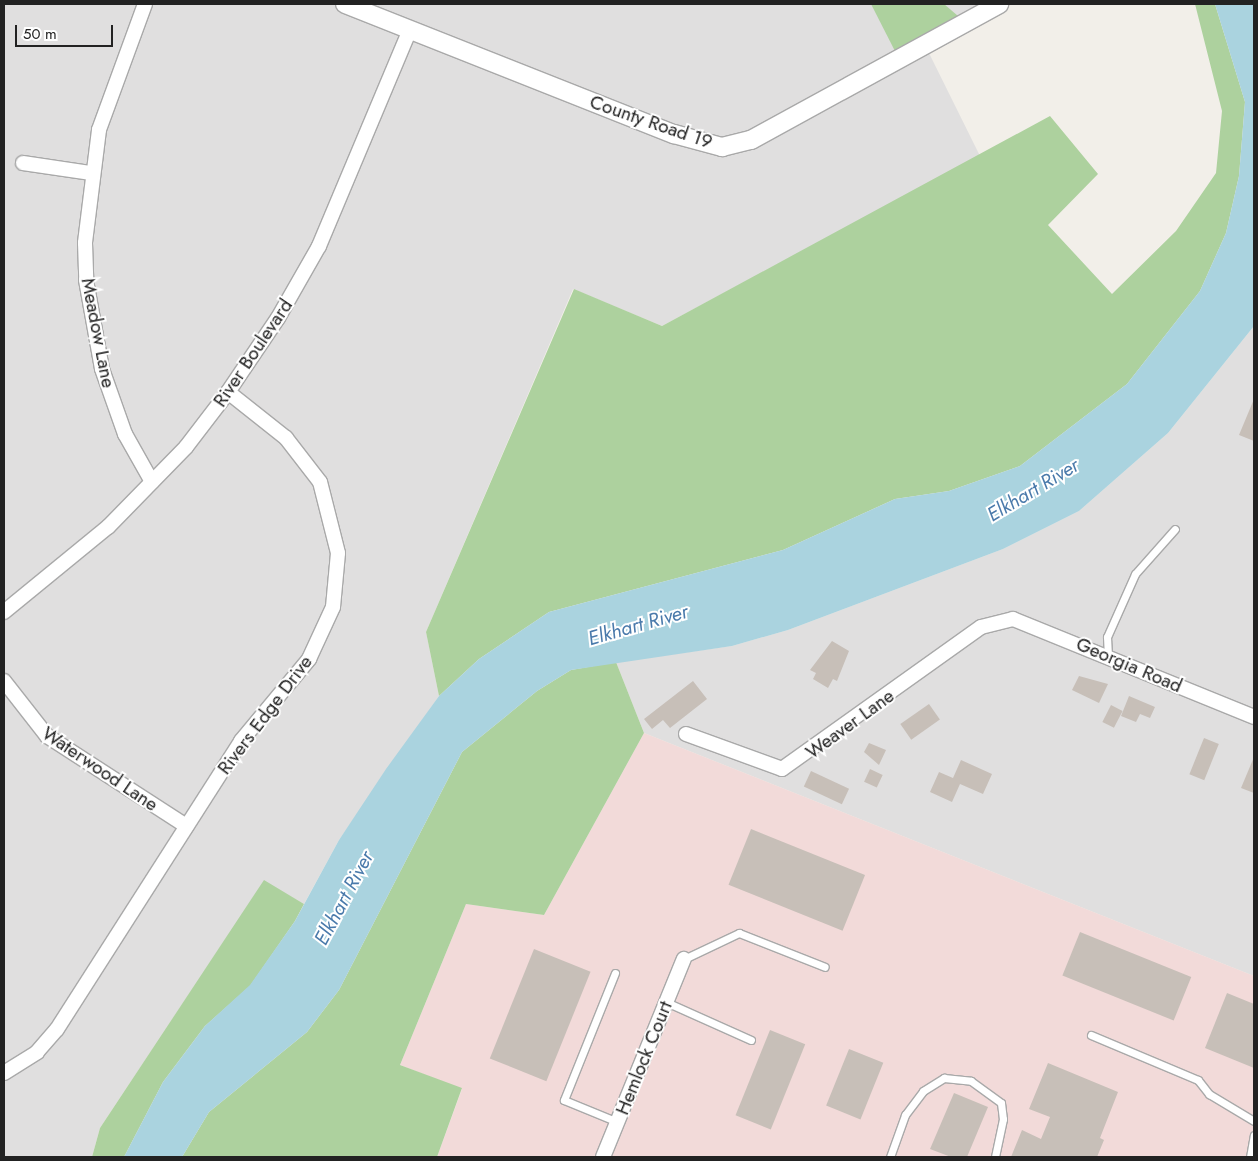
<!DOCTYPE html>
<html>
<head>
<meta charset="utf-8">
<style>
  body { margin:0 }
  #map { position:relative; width:1258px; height:1161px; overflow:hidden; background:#f2efe9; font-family:Jost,sans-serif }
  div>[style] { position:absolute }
  .residential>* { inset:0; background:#e0dfdf }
  .commercial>* { inset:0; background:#f2dad9 }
  .forest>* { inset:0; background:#add19e }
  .water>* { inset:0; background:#aad3df }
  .building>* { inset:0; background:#c7bfb8; transform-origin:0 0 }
  .roads { filter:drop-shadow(1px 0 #a9a9a9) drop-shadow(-1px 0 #a9a9a9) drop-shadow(0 1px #a9a9a9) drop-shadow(0 -1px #a9a9a9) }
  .service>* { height:7px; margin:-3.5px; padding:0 3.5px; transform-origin:3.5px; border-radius:3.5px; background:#fff }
  .minor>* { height:14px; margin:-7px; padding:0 7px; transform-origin:7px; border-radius:7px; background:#fff }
  .tertiary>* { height:18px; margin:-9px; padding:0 9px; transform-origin:9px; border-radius:9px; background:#fff }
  span { translate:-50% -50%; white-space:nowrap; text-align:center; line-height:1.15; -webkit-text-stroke:4px #fff; paint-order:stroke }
  .street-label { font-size:19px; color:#222 }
  .water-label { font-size:20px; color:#4a7aab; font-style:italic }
  .frame { position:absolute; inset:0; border:5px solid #222; pointer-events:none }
  .scale { position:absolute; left:15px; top:25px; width:98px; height:22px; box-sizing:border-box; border:2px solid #222; border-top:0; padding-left:6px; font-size:15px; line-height:18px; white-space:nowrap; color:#222; -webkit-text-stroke:4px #fff; paint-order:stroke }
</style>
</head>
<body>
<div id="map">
  <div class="residential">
    <div style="clip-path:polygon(4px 4px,999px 4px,925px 45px,980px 156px,662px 326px,573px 289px,426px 632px,439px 696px,339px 840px,304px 904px,264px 881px,100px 1128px,92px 1157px,4px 1157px)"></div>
    <div style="clip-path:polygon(1254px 326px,1254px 976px,644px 733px,616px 662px,732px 646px,788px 630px,1003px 549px,1079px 511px,1168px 433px)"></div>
  </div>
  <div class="commercial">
    <div style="clip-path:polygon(644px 733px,1254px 976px,1254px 1157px,437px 1157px,462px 1089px,400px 1065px,466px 904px,544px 915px)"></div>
  </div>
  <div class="forest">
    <div style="clip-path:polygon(871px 4px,944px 4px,965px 22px,899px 59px)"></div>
    <div style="clip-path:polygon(1195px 4px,1215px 4px,1245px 102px,1239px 176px,1226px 233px,1200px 291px,1127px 384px,1020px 466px,949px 491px,895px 499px,783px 550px,549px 612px,479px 659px,439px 696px,426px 632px,574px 289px,662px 326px,1050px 116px,1098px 174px,1048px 225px,1112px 294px,1176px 231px,1216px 173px,1222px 111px)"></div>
    <div style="clip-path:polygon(616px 662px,644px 733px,544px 915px,466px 904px,400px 1065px,462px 1088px,437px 1157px,182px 1157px,209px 1112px,307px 1032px,339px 990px,462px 752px,537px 691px,571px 670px)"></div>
    <div style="clip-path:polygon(264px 880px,304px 904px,295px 921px,250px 986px,205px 1026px,163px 1082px,124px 1157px,92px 1157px,100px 1128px)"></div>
  </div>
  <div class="water">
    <div style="clip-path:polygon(1215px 4px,1254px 4px,1254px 326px,1168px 433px,1079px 511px,1003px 549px,788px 630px,732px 646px,571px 670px,537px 691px,462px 752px,339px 990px,307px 1032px,209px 1112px,182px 1157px,124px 1157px,163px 1082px,205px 1026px,250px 985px,295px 921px,339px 840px,386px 769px,439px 696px,479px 659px,549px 612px,783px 550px,895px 499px,949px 491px,1020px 466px,1127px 384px,1200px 291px,1226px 233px,1239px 176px,1245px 102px)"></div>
  </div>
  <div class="building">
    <div style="clip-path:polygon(1254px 399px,1254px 441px,1239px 435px)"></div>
    <div style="clip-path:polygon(832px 641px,849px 651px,837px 681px,833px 679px,828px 688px,813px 679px,816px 673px,810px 670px)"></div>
    <div style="clip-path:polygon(1079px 676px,1108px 684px,1099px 703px,1072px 690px)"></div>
    <div style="clip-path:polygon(693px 681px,707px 699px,670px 728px,663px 720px,652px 729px,644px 719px)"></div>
    <div style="clip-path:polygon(1129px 696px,1155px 707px,1150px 718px,1140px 714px,1136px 722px,1121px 716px)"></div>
    <div style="left:929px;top:704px;width:19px;height:35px;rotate:55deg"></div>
    <div style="left:1111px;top:705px;width:13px;height:19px;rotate:27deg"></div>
    <div style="left:1204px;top:738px;width:16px;height:39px;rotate:22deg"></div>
    <div style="clip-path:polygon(869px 743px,886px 750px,879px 765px,864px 752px)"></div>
    <div style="clip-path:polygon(1254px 757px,1254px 793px,1241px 788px)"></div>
    <div style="clip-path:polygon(961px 760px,992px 774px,983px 794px,960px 784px,952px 802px,930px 792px,939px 772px,953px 778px)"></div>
    <div style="left:870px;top:769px;width:14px;height:14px;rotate:25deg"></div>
    <div style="left:811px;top:771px;width:42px;height:17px;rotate:25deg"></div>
    <div style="left:751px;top:829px;width:123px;height:60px;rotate:22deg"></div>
    <div style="left:1080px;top:932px;width:120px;height:47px;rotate:22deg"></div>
    <div style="left:534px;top:949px;width:61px;height:118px;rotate:22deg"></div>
    <div style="clip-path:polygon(1227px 993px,1254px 1004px,1254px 1068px,1205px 1048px)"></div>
    <div style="left:770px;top:1030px;width:38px;height:92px;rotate:22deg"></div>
    <div style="left:849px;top:1049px;width:37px;height:61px;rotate:22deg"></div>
    <div style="clip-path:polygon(1048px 1063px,1118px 1092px,1100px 1138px,1104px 1140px,1097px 1157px,1011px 1157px,1022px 1130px,1041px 1139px,1050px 1117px,1029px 1109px)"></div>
    <div style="clip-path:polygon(954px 1093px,988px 1107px,967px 1157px,951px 1157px,930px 1149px)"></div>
  </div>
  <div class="roads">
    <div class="service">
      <div style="left:1108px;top:656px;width:19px;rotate:-93deg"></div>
      <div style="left:1107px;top:637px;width:69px;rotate:-66deg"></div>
      <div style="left:1135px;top:574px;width:60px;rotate:-48.4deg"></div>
      <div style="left:684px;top:959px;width:61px;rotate:-25.3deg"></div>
      <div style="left:739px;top:933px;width:92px;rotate:21.6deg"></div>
      <div style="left:615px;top:973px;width:137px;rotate:111.9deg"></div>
      <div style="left:564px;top:1100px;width:58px;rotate:22.2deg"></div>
      <div style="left:666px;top:1002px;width:93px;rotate:24.1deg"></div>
      <div style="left:1091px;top:1035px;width:116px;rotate:22.8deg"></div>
      <div style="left:1198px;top:1080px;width:18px;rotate:52deg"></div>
      <div style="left:1209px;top:1094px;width:52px;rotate:31deg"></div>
      <div style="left:890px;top:1157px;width:45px;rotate:-70.3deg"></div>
      <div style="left:905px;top:1115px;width:30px;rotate:-53deg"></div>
      <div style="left:923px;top:1091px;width:25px;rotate:-32deg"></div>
      <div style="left:944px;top:1078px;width:27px;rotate:6deg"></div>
      <div style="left:971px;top:1081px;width:37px;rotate:36deg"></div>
      <div style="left:1001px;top:1103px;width:16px;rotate:83deg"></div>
      <div style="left:1003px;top:1119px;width:39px;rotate:102deg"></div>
      <div style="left:1250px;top:1157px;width:22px;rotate:-80deg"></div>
    </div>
    <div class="minor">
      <div style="left:145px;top:4px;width:134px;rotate:110.1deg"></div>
      <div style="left:99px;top:130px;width:114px;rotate:97.1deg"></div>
      <div style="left:85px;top:243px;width:37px;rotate:88deg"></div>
      <div style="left:86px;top:280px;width:90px;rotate:79.8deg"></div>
      <div style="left:102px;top:369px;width:69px;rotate:70.5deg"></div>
      <div style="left:125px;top:434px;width:55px;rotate:60.6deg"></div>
      <div style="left:23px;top:163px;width:69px;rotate:8.4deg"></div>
      <div style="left:4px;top:612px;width:134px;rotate:-39.3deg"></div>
      <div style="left:108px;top:527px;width:112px;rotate:-45.7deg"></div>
      <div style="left:186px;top:447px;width:69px;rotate:-52.6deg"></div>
      <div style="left:228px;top:392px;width:89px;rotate:-56deg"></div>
      <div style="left:278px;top:318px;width:83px;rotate:-60.3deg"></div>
      <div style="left:319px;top:246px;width:235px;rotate:-67.2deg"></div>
      <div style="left:4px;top:681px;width:70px;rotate:52deg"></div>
      <div style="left:47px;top:736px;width:166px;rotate:32.9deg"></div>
      <div style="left:686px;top:734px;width:102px;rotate:20deg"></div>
      <div style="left:782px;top:769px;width:244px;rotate:-35.5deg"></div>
      <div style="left:981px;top:627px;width:33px;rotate:-14deg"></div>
      <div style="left:1013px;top:619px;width:260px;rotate:22.1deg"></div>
      <div style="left:4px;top:1073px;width:39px;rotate:-32deg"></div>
      <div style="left:37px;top:1052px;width:30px;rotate:-49deg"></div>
      <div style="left:57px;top:1029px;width:342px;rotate:-57.4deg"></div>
      <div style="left:241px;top:741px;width:107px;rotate:-50.3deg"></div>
      <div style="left:309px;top:659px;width:57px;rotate:-65.2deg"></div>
      <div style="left:333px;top:607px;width:54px;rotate:-84.7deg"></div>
      <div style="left:338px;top:553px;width:73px;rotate:-104.2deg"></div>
      <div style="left:320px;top:482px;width:56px;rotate:-127.7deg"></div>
      <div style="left:286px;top:438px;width:74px;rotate:-141.6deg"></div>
      <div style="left:603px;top:1157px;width:214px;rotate:-67.8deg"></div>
    </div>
    <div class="tertiary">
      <div style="left:345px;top:4px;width:354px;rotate:21.6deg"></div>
      <div style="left:674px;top:134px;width:50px;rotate:15.2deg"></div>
      <div style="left:722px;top:147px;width:30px;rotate:-14deg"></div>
      <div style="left:751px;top:140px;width:283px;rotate:-28.7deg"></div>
    </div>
  </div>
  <div class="street-label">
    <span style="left:651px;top:122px;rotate:19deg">County Road 19</span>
    <span style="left:98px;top:333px;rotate:79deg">Meadow Lane</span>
    <span style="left:253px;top:353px;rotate:-56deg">River Boulevard</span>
    <span style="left:1129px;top:665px;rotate:23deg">Georgia Road</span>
    <span style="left:265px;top:715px;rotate:-53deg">Rivers Edge Drive</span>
    <span style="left:850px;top:724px;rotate:-36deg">Weaver Lane</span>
    <span style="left:100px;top:769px;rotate:34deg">Waterwood Lane</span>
    <span style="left:644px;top:1058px;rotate:-68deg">Hemlock Court</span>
  </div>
  <div class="water-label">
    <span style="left:1033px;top:490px;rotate:-31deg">Elkhart River</span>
    <span style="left:638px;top:625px;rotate:-16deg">Elkhart River</span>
    <span style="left:344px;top:898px;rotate:-62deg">Elkhart River</span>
  </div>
  <div class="frame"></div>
  <div class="scale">50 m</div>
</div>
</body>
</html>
